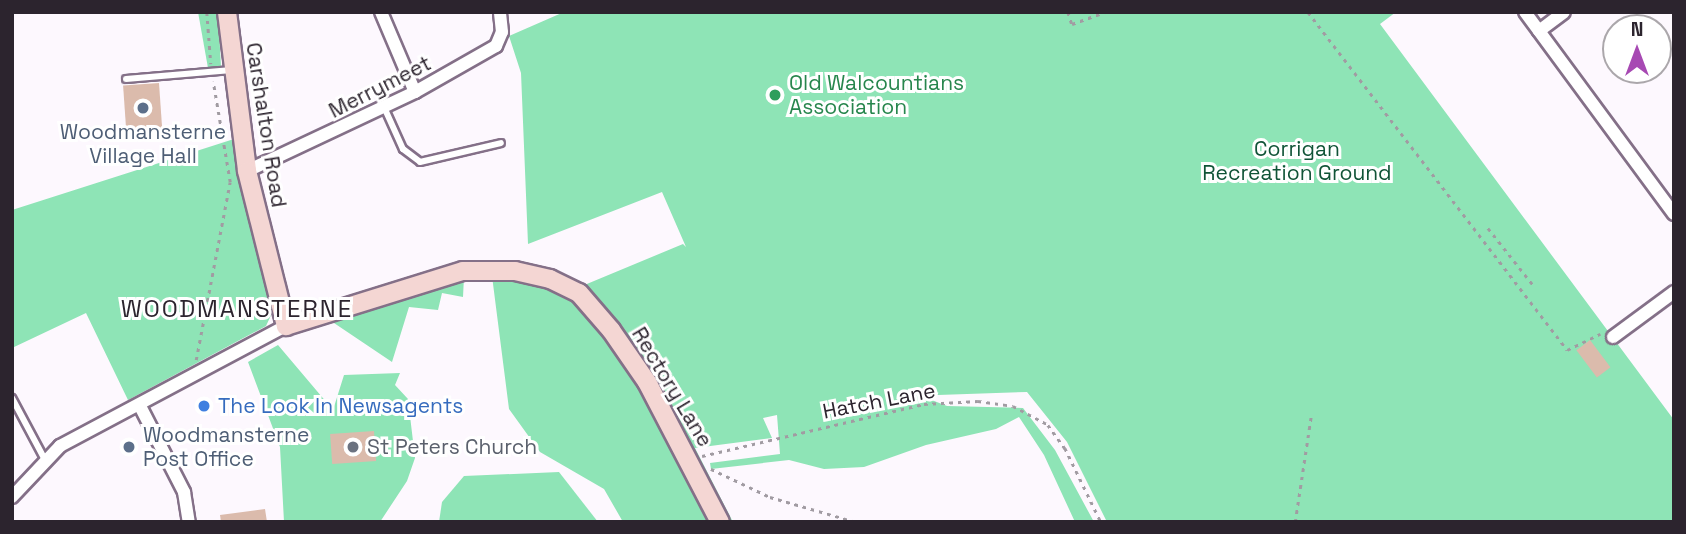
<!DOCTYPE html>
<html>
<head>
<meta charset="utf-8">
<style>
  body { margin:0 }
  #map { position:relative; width:1686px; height:534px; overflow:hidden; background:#fdf8fe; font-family:"Space Grotesk",sans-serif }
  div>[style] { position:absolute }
  .green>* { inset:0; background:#8ee4b6 }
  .building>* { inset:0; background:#dbbbac; transform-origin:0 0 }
  .path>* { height:2.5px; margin-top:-1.25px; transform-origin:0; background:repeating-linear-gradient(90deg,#a19ba2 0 3.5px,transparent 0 8.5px) }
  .roads { filter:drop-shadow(2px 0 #847088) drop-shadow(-2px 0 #847088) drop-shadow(0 2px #847088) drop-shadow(0 -2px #847088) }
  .service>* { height:6px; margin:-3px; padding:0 3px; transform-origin:3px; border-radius:3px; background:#fff }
  .minor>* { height:12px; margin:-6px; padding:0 6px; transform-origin:6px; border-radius:6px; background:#fff }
  .secondary>* { height:18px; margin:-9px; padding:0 9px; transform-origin:9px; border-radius:9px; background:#f4d6d3 }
  .dots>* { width:19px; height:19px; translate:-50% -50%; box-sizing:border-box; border:4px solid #fff; border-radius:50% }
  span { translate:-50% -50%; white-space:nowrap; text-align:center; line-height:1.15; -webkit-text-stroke:6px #fff; paint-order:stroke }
  .leisure-label { font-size:21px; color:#27864d }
  .left { translate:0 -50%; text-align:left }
  .street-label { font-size:21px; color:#2c242e }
  .service-label { font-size:21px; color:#4e5e75 }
  .park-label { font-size:21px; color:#105437 }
  .shop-label { font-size:21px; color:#366cbe }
  .worship-label { font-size:21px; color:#5b616d }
  .quarter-label { font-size:24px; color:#2c242e; letter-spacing:2px }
  .frame { position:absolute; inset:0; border:14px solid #2c242e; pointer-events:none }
  .north { position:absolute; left:1602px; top:14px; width:70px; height:70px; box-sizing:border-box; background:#fff; border:2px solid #aba7ab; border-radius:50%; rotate:0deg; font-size:19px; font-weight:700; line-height:28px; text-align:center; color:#2c242e }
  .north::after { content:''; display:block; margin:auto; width:24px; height:32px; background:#a749b3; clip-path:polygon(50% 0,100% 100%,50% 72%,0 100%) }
</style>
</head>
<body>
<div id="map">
  <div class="green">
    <div style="clip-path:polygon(198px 12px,218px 12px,221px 67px,208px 68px)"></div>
    <div style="clip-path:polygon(564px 12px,1396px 12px,1380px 24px,1674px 420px,1674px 522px,1107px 522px,1067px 442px,1027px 392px,938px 395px,906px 390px,947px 406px,1023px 408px,1055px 450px,1094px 522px,1075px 522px,1044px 455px,1019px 417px,996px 429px,926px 445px,864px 467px,824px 469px,789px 460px,711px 469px,710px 463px,780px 454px,777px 415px,763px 418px,772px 438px,695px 448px,733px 522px,623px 522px,604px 489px,540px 452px,509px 409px,492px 276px,582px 286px,683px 244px,686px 247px,662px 192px,528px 244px,521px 73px,509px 36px)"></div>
    <div style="clip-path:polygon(234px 139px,272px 313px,266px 326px,128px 400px,86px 313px,12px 348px,12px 210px)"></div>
    <div style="clip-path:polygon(464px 277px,463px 297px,442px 293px,438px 310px,409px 307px,392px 362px,331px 321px)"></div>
    <div style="clip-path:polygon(278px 345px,333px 410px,344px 375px,400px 373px,395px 385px,408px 399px,415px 458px,407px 481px,380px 522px,284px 522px,280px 447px,248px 362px)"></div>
    <div style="clip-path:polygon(559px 472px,598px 522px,439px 522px,442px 502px,464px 476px)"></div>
  </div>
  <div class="building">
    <div style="left:159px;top:83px;width:47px;height:36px;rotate:86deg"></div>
    <div style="left:1590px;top:340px;width:34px;height:17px;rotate:53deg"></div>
    <div style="left:374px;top:431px;width:30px;height:44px;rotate:86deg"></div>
    <div style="clip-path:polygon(265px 509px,267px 522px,221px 522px,220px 515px)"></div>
  </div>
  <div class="path">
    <div style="left:207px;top:12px;width:52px;rotate:85.6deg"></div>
    <div style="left:1068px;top:12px;width:13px;rotate:72deg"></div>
    <div style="left:1072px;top:24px;width:35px;rotate:-20deg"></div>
    <div style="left:1308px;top:12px;width:426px;rotate:52.5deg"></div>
    <div style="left:1567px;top:350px;width:37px;rotate:-26deg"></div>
    <div style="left:1488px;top:228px;width:74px;rotate:51.6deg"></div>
    <div style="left:196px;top:360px;width:181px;rotate:-79.2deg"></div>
    <div style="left:230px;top:182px;width:102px;rotate:-99.6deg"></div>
    <div style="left:702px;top:456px;width:228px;rotate:-13.2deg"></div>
    <div style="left:924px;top:404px;width:54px;rotate:-3.2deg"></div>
    <div style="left:978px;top:401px;width:35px;rotate:8deg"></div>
    <div style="left:1013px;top:406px;width:40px;rotate:28deg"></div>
    <div style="left:1048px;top:425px;width:29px;rotate:54deg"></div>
    <div style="left:1065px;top:448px;width:82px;rotate:64.1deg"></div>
    <div style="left:711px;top:469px;width:65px;rotate:25.4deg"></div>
    <div style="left:770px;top:497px;width:90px;rotate:16.2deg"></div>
    <div style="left:1295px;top:522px;width:107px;rotate:-81.4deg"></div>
  </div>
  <div class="roads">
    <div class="service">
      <div style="left:126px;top:79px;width:106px;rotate:-4.9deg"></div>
      <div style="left:384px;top:107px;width:46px;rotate:65.7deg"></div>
      <div style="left:403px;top:149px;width:21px;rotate:37deg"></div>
      <div style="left:420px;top:162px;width:83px;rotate:-13.2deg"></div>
      <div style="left:12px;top:398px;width:68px;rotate:61.9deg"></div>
    </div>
    <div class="minor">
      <div style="left:381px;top:12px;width:87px;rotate:67deg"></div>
      <div style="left:1525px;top:12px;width:251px;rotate:53.6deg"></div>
      <div style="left:1539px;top:31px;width:31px;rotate:-37deg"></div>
      <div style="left:247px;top:171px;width:186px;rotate:-25.2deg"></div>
      <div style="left:415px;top:92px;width:93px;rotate:-29.6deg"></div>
      <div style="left:496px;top:46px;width:15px;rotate:-67deg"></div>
      <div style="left:502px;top:32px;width:20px;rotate:-96deg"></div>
      <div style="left:1613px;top:337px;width:76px;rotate:-36.4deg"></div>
      <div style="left:140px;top:406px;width:97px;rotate:62.9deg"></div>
      <div style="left:184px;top:492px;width:30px;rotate:81deg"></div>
      <div style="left:12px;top:497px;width:70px;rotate:-46.7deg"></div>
      <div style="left:60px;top:446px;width:256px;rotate:-28deg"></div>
    </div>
    <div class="secondary">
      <div style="left:227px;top:12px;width:160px;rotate:82.8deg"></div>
      <div style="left:247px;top:171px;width:160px;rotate:75.9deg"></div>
      <div style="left:286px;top:326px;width:185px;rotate:-17.3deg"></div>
      <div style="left:463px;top:271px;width:52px"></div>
      <div style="left:515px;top:271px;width:36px;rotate:13deg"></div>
      <div style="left:550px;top:279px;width:32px;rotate:26deg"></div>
      <div style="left:579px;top:293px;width:49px;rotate:49.1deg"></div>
      <div style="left:611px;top:330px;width:63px;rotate:55.3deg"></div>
      <div style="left:647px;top:382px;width:158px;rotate:62.5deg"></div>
    </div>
  </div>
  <div class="dots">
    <div style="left:775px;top:95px;background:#2e9e5b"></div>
    <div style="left:143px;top:108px;background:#5c6f8a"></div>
    <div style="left:204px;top:406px;background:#3f7fe0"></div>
    <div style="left:129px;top:447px;background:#5c6f8a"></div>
    <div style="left:353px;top:447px;background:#6b7280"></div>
  </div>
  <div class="leisure-label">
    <span class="left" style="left:789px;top:95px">Old Walcountians<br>Association</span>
  </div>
  <div class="street-label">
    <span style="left:380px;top:87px;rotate:-27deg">Merrymeet</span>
    <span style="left:266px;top:125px;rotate:81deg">Carshalton Road</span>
    <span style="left:672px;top:387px;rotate:59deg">Rectory Lane</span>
    <span style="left:879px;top:401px;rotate:-11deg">Hatch Lane</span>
  </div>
  <div class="service-label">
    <span style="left:143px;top:144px">Woodmansterne<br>Village Hall</span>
    <span class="left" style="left:143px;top:447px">Woodmansterne<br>Post Office</span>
  </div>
  <div class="park-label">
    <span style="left:1297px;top:161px">Corrigan<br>Recreation Ground</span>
  </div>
  <div class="shop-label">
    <span class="left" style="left:218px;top:406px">The Look In Newsagents</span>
  </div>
  <div class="worship-label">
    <span class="left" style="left:367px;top:447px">St Peters Church</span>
  </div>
  <div class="quarter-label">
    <span style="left:237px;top:309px">WOODMANSTERNE</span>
  </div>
  <div class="frame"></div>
  <div class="north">N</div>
</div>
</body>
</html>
